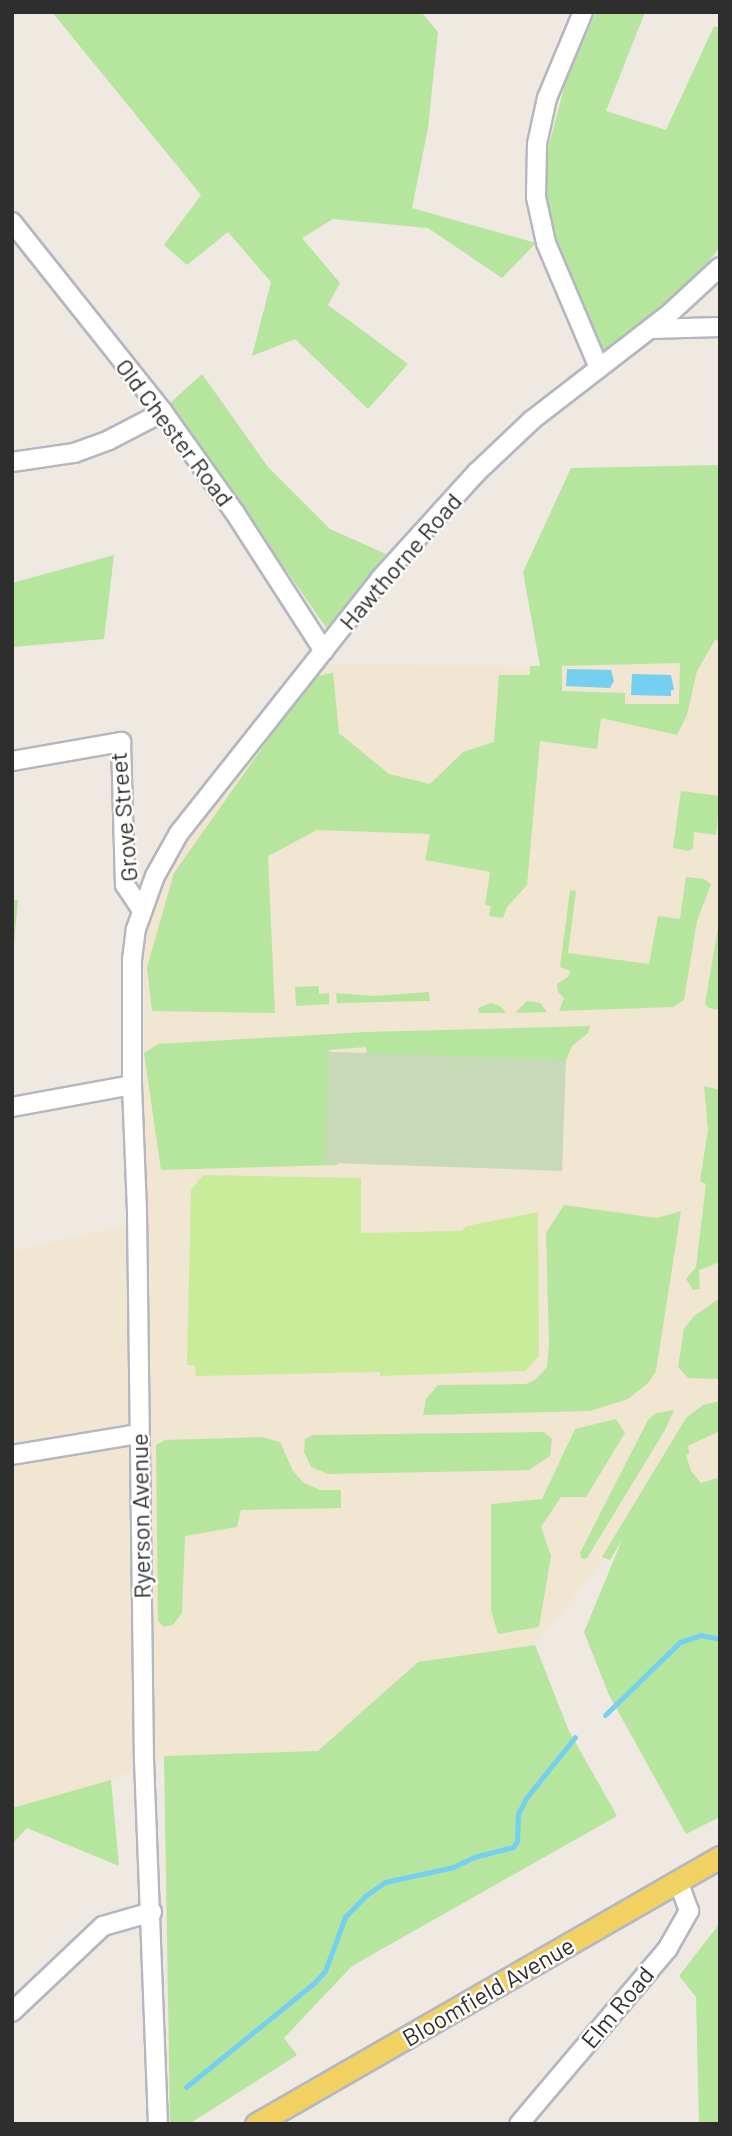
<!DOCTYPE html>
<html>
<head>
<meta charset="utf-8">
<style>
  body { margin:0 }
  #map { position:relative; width:732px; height:2136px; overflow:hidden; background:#efe9e1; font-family:Barlow,sans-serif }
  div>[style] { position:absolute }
  .education>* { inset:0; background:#f0e6d1 }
  .green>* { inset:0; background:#b6e59e }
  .cemetery>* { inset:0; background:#c8d9b8; transform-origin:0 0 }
  .pitch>* { inset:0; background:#c9ec9a }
  .water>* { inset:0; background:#75cff0 }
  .stream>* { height:5px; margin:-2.5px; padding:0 2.5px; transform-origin:2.5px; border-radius:2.5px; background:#75cff0 }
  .roads { filter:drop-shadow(2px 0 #b4b7c1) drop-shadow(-2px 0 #b4b7c1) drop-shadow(0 2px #b4b7c1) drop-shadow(0 -2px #b4b7c1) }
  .minor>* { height:18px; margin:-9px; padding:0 9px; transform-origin:9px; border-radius:9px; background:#fff }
  .major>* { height:21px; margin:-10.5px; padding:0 10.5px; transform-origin:10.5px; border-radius:10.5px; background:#f2d163 }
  span { translate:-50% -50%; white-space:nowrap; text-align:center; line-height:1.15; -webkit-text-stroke:5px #fff; paint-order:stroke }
  .street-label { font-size:24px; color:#2e2e2e }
  .frame { position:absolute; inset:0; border:14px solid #2e2e2e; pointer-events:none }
</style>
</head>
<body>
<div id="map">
  <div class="education">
    <div style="clip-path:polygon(720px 607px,720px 1505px,626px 1531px,535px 1645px,418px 1662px,318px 1751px,164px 1756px,111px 1780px,12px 1808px,12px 1252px,144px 1221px,140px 1041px,143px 932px,178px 846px,320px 664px,522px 667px,680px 663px)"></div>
  </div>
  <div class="green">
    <div style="clip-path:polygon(52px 12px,421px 12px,438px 32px,428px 128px,412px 208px,536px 243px,502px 278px,428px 228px,333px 219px,302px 238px,340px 283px,328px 305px,408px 364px,368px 409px,295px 339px,252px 356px,271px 282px,228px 232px,187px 265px,164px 245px,201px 195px)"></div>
    <div style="clip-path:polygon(596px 12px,645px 12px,606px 111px,666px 130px,714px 26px,720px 28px,720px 247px,695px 278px,604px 355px,555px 246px,541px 175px,566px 80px)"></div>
    <div style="clip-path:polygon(202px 374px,268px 467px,330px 529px,386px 554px,327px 629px,170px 403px)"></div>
    <div style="clip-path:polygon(evenodd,720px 465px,720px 641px,715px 640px,697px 671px,687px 715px,677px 735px,601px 718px,597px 749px,540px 741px,527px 885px,507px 907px,503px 918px,489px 916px,491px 906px,485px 905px,490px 872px,425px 860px,430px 834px,317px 830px,268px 856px,275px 1013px,152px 1011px,147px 967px,174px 873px,312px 677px,333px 673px,339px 733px,389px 774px,430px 784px,463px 752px,494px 742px,499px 675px,530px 675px,530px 666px,540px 666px,523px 572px,571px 468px,720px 465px,680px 663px,679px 704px,625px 704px,625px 693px,562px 691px,562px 666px,680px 663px)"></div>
    <div style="clip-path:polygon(114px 555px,104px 639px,12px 647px,12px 583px)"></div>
    <div style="clip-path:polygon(681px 791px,720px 796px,716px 835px,694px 832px,693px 848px,689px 851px,673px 848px)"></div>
    <div style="clip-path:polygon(686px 877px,704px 879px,711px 884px,697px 921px,684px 1000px,673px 1007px,559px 1011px,564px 998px,558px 992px,557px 984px,568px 977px,570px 971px,560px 967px,570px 890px,576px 891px,568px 953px,649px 964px,658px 916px,680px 919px)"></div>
    <div style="clip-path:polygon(12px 900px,18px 900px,12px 965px)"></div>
    <div style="clip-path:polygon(720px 916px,720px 1010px,709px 1008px,705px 1004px)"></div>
    <div style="clip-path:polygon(319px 986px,319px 994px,329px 993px,329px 1004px,296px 1006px,295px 987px)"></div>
    <div style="clip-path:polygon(429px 992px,430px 1001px,337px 1003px,336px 993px,375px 996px)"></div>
    <div style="clip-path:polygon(527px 1001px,540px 1003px,547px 1012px,515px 1013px)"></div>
    <div style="clip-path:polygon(491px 1003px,500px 1006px,506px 1013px,479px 1013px,478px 1008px)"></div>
    <div style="clip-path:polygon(590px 1026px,588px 1033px,572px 1046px,566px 1060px,367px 1062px,366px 1047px,329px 1050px,338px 1165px,161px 1170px,144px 1053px,158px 1044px,366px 1032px)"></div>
    <div style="clip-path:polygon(704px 1086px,720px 1090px,720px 1262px,699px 1270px,700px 1289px,693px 1290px,686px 1279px,696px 1267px,706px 1184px,700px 1181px,708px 1130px)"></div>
    <div style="clip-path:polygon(564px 1205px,657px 1218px,681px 1211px,656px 1371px,648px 1383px,628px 1399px,590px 1411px,423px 1415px,426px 1399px,438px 1385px,526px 1384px,535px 1380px,547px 1367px,549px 1345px,546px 1233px)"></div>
    <div style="clip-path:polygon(720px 1298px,720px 1379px,688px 1378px,678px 1367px,684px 1329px,694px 1316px)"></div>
    <div style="clip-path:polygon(720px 1401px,720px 1431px,688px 1446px,689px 1453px,686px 1455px,691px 1471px,701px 1483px,720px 1477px,720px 1817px,686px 1834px,609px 1695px,584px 1632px,622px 1540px,610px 1560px,602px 1557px,686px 1418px,703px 1405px)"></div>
    <div style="clip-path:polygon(674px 1410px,665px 1430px,587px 1558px,582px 1559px,580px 1553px,648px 1420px,656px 1413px)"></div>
    <div style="clip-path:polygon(616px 1419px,625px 1433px,586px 1497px,561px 1497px,541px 1527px,551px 1556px,539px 1627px,498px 1634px,491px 1610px,491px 1504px,542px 1499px,575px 1429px)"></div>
    <div style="clip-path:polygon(544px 1432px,552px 1439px,550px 1456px,529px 1470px,328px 1474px,311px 1467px,304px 1452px,305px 1439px,313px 1435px)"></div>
    <div style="clip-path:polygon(261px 1437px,280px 1442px,293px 1471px,304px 1483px,320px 1490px,341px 1490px,341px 1508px,241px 1510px,237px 1527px,185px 1536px,182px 1613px,173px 1625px,164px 1627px,158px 1621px,156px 1445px,165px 1440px)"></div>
    <div style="clip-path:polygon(535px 1645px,569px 1731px,617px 1816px,352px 1966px,284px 2038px,297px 2055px,189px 2124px,170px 2124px,164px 1756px,318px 1751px,418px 1662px)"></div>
    <div style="clip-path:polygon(111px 1780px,119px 1866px,27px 1828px,12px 1844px,12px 1808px)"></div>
    <div style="clip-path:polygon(720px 1923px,720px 2124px,699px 2124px,696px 1997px,679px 1976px)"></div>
  </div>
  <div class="cemetery">
    <div style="left:566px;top:1060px;width:111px;height:238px;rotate:92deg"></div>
  </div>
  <div class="pitch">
    <div style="clip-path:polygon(203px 1175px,361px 1178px,361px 1233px,461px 1231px,467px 1226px,538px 1212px,539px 1356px,525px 1371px,380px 1376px,380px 1372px,196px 1376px,195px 1365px,187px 1365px,191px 1190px)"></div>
  </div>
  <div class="water">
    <div style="clip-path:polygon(567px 669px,611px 670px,614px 681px,610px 688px,566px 686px)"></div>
    <div style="clip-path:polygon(632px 674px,671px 675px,674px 690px,671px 690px,671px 696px,631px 695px)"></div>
  </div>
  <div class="stream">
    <div style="left:605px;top:1715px;width:105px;rotate:-44.2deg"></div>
    <div style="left:680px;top:1642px;width:22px;rotate:-18deg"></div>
    <div style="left:701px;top:1635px;width:19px;rotate:12deg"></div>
    <div style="left:186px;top:2087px;width:166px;rotate:-39.1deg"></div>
    <div style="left:315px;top:1982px;width:15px;rotate:-48deg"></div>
    <div style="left:325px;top:1971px;width:58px;rotate:-69.7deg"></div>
    <div style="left:345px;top:1917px;width:29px;rotate:-46deg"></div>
    <div style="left:365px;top:1896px;width:24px;rotate:-35deg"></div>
    <div style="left:385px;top:1882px;width:70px;rotate:-12.4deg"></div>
    <div style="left:453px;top:1867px;width:23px;rotate:-25deg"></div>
    <div style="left:474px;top:1857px;width:40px;rotate:-14.4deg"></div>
    <div style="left:513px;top:1847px;width:7px;rotate:-56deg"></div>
    <div style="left:517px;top:1841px;width:27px;rotate:-88deg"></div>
    <div style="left:518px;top:1814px;width:18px;rotate:-63deg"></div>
    <div style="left:526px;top:1798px;width:78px;rotate:-51.2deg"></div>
  </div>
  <div class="roads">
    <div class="minor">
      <div style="left:583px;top:12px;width:93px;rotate:112.7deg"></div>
      <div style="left:547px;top:98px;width:47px;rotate:102.3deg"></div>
      <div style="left:537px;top:144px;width:53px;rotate:91.1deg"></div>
      <div style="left:536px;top:197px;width:47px;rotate:77.7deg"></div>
      <div style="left:546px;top:243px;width:136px;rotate:67deg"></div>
      <div style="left:12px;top:222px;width:243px;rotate:51.5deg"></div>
      <div style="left:163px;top:412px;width:124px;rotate:54.5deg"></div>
      <div style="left:235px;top:513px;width:164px;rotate:57.2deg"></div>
      <div style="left:650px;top:329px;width:70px;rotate:-1.6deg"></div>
      <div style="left:12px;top:462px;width:63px;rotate:-8.3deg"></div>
      <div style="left:74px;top:453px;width:37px;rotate:-20deg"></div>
      <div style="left:109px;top:440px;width:61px;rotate:-27.4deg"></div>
      <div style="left:12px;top:761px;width:111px;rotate:-9.9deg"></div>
      <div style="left:121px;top:742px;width:143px;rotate:88.4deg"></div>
      <div style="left:125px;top:885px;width:30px;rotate:56deg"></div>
      <div style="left:12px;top:1107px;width:122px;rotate:-10.4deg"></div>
      <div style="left:12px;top:1455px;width:129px;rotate:-9.4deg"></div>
      <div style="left:12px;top:2012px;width:125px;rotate:-43.4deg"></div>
      <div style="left:103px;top:1926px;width:51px;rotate:-15.9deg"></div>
      <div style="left:158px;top:2124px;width:362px;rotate:-92.2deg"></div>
      <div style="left:144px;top:1762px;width:551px;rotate:-90.73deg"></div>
      <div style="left:137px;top:1211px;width:126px;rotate:-92.3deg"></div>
      <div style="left:132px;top:1085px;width:125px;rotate:-90deg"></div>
      <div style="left:132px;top:960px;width:31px;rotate:-83deg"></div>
      <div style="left:136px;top:929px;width:56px;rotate:-70.3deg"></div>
      <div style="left:155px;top:876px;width:49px;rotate:-60.8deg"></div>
      <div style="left:179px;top:833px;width:324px;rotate:-51.6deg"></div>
      <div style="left:380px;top:579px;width:144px;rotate:-47.8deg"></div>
      <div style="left:477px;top:472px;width:76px;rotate:-43.4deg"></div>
      <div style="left:532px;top:420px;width:173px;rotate:-37.7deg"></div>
      <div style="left:669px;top:314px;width:69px;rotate:-42.7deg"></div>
      <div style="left:519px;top:2124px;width:231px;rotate:-49.7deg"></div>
      <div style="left:668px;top:1948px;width:43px;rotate:-60.4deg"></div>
      <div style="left:689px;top:1911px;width:32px;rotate:-110deg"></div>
    </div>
    <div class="major">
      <div style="left:256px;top:2124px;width:535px;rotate:-29.92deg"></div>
    </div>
  </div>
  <div class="street-label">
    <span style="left:175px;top:432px;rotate:53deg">Old Chester Road</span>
    <span style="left:400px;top:561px;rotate:-49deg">Hawthorne Road</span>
    <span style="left:123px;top:817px;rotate:-95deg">Grove Street</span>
    <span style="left:140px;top:1516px;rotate:-91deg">Ryerson Avenue</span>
    <span style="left:488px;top:1991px;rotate:-30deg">Bloomfield Avenue</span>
    <span style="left:617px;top:2007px;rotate:-50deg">Elm Road</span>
  </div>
  <div class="frame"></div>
</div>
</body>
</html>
